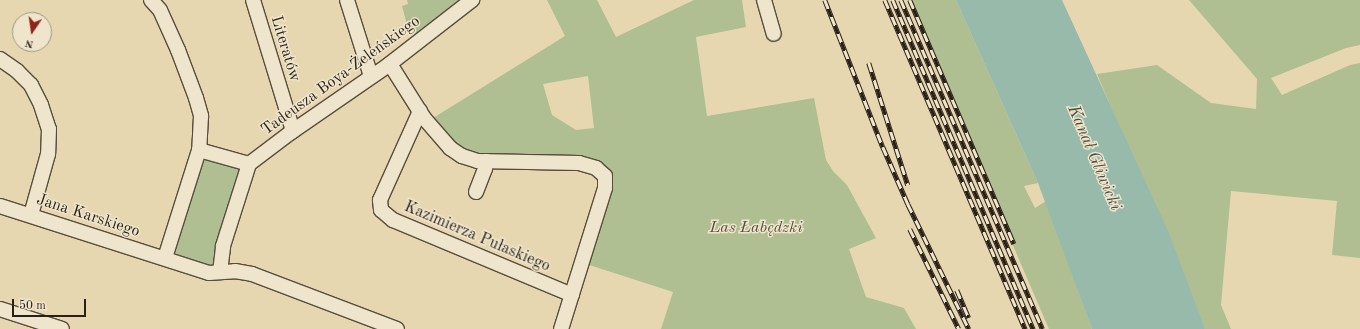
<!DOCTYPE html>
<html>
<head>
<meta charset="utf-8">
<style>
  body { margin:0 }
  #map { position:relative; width:1360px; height:329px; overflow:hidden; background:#e7d7b1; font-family:"Old Standard TT",serif }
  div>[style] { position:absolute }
  .green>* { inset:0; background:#afbf91 }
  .water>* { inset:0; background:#97baaa }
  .roads { filter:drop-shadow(1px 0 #584d3d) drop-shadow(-1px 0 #584d3d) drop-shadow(0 1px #584d3d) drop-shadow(0 -1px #584d3d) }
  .minor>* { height:14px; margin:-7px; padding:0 7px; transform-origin:7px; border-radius:7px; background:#efe5cc }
  .rail>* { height:4.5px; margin-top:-2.25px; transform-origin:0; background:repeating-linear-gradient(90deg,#efe5cc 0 9px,#291f16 0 18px); box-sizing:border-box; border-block:1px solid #291f16 }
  span { translate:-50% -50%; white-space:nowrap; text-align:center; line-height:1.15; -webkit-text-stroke:3px #efe5cc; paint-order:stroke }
  .street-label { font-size:16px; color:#291f16 }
  .park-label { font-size:16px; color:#514f3b; font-style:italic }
  .water-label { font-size:17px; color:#4a4e42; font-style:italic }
  .north { position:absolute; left:12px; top:12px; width:40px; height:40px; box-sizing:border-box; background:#efe5cc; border:1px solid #a09683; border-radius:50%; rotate:193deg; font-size:11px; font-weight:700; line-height:16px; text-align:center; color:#291f16 }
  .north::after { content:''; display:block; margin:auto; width:14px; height:18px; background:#8f2418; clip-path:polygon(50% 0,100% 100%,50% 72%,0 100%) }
  .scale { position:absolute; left:12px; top:299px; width:74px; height:18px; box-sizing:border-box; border:2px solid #291f16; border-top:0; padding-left:5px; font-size:12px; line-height:14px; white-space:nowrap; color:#291f16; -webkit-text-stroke:3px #efe5cc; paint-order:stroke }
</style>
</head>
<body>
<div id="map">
  <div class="green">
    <div style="clip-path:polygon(407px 0,481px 0,436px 32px,416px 38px,406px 21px,402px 6px,408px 4px)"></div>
    <div style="clip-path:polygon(evenodd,547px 0,597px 0,616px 37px,694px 0,742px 0,746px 27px,696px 37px,707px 116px,814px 98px,826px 160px,833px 171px,847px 185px,876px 238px,849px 249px,866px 297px,904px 308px,916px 329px,661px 329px,673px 292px,577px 261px,599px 190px,600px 177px,591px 169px,472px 162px,433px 118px,565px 36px,547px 0,588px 76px,594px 128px,576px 130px,552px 115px,543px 84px,588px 76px)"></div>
    <div style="clip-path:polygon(907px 0,956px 0,1038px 183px,1024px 186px,1035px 208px,1046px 201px,1092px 329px,1049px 329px)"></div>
    <div style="clip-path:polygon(1189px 0,1360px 0,1360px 45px,1346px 48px,1271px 78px,1282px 95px,1350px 65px,1360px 63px,1360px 258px,1332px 255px,1337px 201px,1231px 191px,1221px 305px,1231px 329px,1205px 329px,1097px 74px,1157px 65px,1211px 103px,1256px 109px,1257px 79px)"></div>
    <div style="clip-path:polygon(206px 157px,242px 169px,218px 263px,210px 269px,175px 259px,172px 252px,203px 159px)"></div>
  </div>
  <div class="water">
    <div style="clip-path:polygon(956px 0,1062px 0,1169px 233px,1205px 329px,1092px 329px,1038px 183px)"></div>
  </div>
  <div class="roads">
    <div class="minor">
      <div style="left:151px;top:0;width:13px;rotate:48deg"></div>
      <div style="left:160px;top:10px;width:44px;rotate:65.8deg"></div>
      <div style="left:178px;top:50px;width:51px;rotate:69.4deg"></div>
      <div style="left:196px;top:98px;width:19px;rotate:74deg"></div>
      <div style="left:201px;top:116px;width:34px;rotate:93deg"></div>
      <div style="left:199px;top:150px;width:113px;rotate:107.5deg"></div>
      <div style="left:253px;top:0;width:137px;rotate:73deg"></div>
      <div style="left:347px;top:0;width:80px;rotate:72.5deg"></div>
      <div style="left:764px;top:0;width:35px;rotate:74deg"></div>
      <div style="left:0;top:59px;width:21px;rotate:35deg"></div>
      <div style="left:17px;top:71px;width:20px;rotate:45deg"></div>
      <div style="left:31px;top:85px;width:22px;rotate:63deg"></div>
      <div style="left:41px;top:105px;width:25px;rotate:72deg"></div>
      <div style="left:49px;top:129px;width:25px;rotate:92deg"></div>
      <div style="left:48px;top:154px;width:63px;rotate:105.6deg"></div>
      <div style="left:390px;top:64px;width:64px;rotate:57.8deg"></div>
      <div style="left:424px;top:118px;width:40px;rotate:49deg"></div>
      <div style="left:450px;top:148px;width:14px;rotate:34deg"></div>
      <div style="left:462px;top:156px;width:16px;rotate:18deg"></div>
      <div style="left:477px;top:161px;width:102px;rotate:1.1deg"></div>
      <div style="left:579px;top:163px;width:18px;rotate:16deg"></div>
      <div style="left:596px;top:168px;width:12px;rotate:42deg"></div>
      <div style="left:605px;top:176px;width:12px;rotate:90deg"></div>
      <div style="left:605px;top:188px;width:148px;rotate:107.3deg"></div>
      <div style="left:420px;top:111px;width:98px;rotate:114.2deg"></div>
      <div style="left:380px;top:200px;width:10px;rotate:84deg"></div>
      <div style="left:381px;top:210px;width:16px;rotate:40deg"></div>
      <div style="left:393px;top:220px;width:194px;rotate:22.7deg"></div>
      <div style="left:199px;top:150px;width:52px;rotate:15.6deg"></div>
      <div style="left:249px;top:164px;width:51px;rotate:-37.1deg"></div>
      <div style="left:290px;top:133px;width:118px;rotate:-34.6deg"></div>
      <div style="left:387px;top:66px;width:108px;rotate:-37.8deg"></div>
      <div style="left:476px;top:192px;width:25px;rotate:-69deg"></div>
      <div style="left:485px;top:169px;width:8px;rotate:-83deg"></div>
      <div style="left:0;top:206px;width:219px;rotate:17.8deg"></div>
      <div style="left:209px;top:273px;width:26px;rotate:-4deg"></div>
      <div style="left:235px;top:271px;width:17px;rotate:10deg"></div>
      <div style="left:252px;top:274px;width:155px;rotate:20.8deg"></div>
      <div style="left:220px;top:272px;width:26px;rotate:-83deg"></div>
      <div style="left:223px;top:246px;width:86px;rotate:-72.4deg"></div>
      <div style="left:0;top:309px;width:65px;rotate:17.9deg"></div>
    </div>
  </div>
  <div class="rail">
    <div style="left:825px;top:0;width:158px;rotate:68.5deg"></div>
    <div style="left:883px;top:147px;width:62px;rotate:66.3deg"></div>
    <div style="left:908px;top:204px;width:139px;rotate:64deg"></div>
    <div style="left:885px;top:0;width:358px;rotate:66.9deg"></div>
    <div style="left:893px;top:0;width:358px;rotate:66.9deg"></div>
    <div style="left:901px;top:0;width:358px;rotate:66.7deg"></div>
    <div style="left:910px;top:0;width:265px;rotate:66.9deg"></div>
    <div style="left:869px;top:63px;width:128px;rotate:72.3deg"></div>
    <div style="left:910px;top:229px;width:111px;rotate:63.9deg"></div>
    <div style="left:957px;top:290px;width:30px;rotate:67deg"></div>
  </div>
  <div class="street-label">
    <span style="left:285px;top:49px;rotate:73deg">Literatów</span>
    <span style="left:341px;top:76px;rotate:-36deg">Tadeusza Boya-Żeleńskiego</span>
    <span style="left:88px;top:216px;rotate:18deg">Jana Karskiego</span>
    <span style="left:477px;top:237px;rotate:23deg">Kazimierza Pułaskiego</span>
  </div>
  <div class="park-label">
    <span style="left:756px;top:228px">Las Łabędzki</span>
  </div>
  <div class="water-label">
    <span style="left:1094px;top:158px;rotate:67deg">Kanał Gliwicki</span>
  </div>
  <div class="north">N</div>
  <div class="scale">50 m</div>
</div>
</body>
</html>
